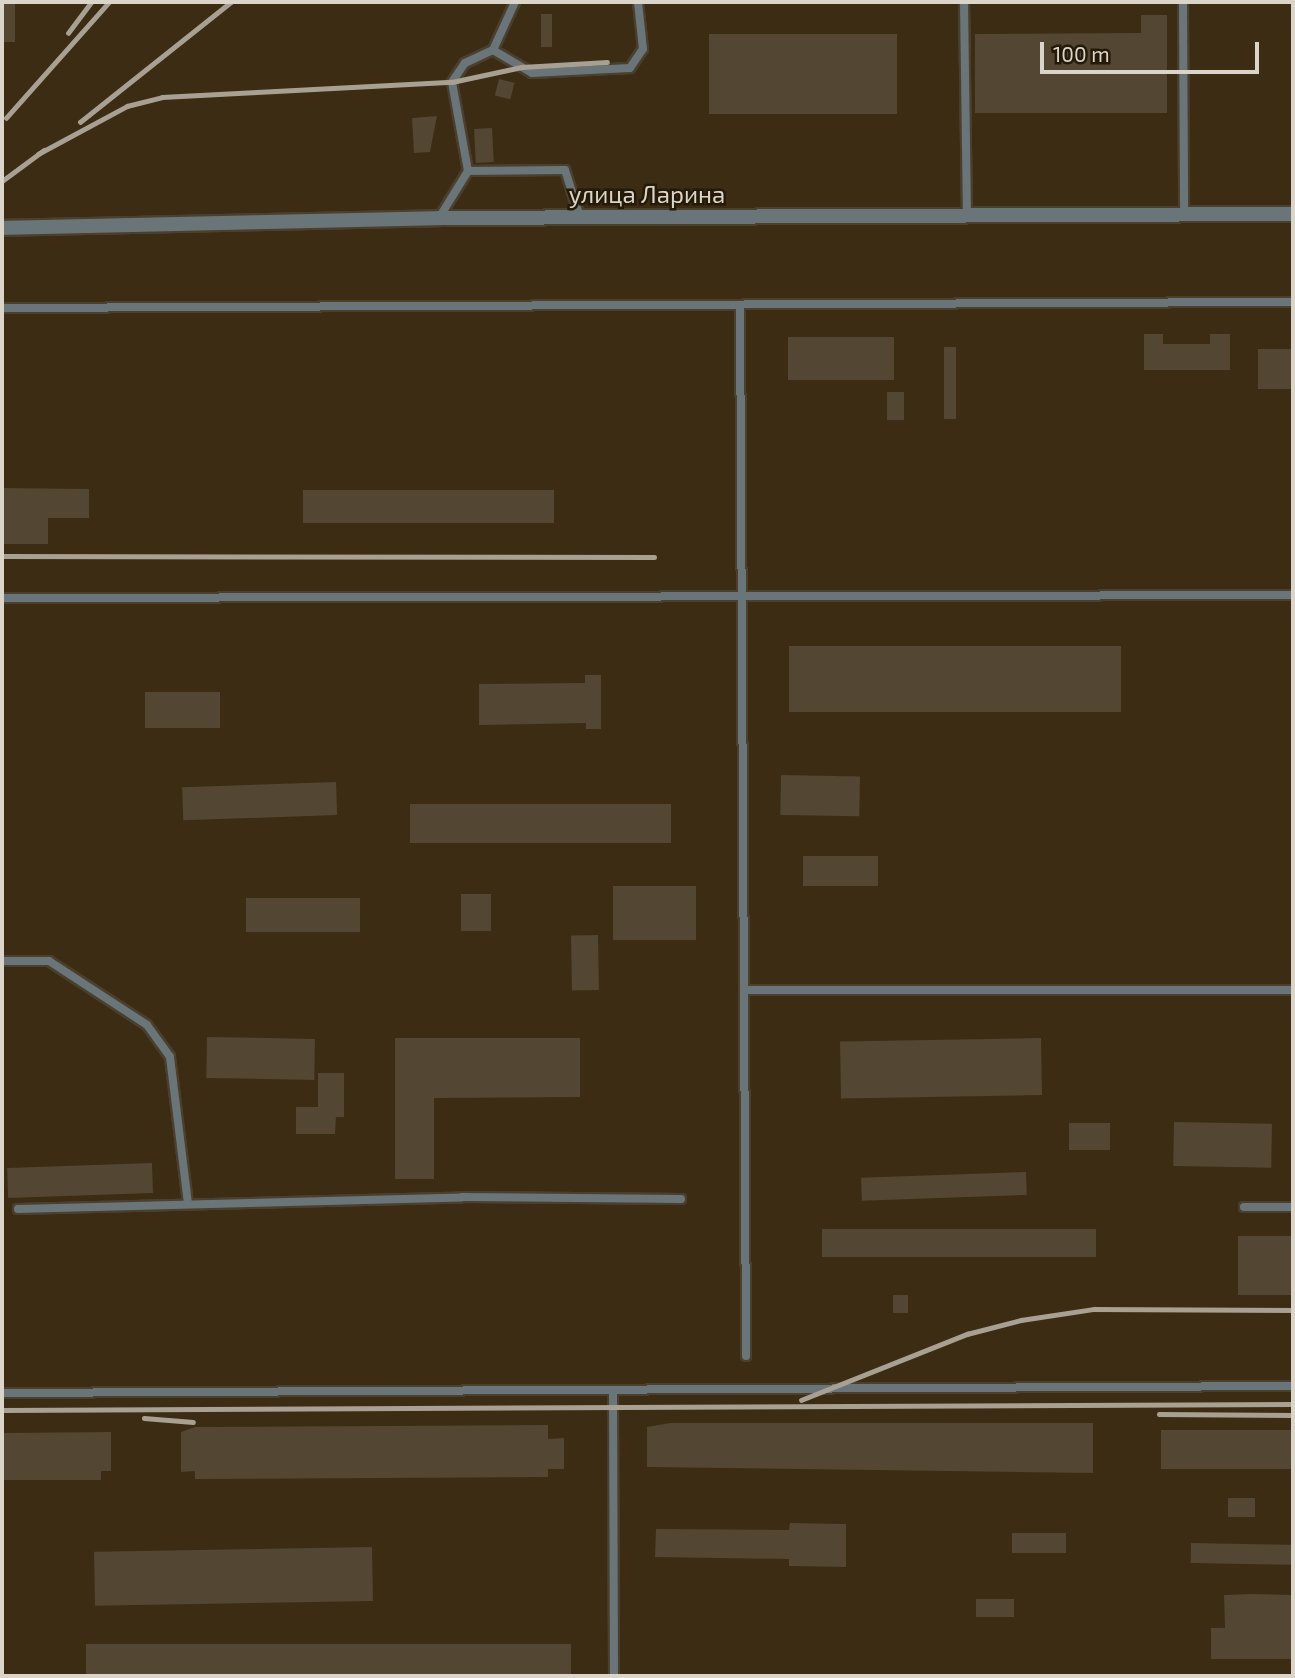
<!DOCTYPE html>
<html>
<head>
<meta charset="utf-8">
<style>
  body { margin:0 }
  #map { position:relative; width:1295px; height:1678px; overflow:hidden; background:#2f2311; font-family:"Exo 2",sans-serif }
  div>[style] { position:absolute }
  .built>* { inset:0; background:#3b2c13; transform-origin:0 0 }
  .building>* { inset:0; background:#534633; transform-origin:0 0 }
  .roads { filter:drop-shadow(2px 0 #4b3f2e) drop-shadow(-2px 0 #4b3f2e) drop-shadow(0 2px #4b3f2e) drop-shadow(0 -2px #4b3f2e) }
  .service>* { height:8px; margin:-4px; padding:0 4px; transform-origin:4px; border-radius:4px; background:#697579 }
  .tertiary>* { height:14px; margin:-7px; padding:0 7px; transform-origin:7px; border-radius:7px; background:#697579 }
  .rail>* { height:4.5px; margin:-2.25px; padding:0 2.25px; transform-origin:2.25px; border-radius:2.25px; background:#a8a093 }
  span { translate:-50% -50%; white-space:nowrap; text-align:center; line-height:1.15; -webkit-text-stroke:5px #251a08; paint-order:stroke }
  .street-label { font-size:24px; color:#dbd4c9 }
  .frame { position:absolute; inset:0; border:4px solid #dbd4c9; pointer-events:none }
  .scale { position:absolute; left:1040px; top:42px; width:219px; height:32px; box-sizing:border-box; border:4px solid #dbd4c9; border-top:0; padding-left:9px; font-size:21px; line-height:24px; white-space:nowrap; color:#dbd4c9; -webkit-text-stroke:5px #251a08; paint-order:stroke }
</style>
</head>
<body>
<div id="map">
  <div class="built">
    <div style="left:2px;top:2px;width:1291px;height:1674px"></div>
  </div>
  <div class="building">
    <div style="left:2px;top:2px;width:13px;height:40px"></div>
    <div style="left:541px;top:14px;width:11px;height:33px"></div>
    <div style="clip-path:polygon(1141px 15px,1167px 15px,1167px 113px,975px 113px,975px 34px,1141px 33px)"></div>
    <div style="left:709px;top:34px;width:188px;height:80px"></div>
    <div style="left:499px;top:79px;width:16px;height:17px;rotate:14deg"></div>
    <div style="clip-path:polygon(437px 116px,430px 152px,414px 153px,412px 118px)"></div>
    <div style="left:492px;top:128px;width:34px;height:18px;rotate:87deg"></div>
    <div style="clip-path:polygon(1144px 334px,1163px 334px,1163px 344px,1210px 344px,1210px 334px,1230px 334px,1230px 370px,1144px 370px)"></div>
    <div style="left:788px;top:337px;width:106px;height:43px"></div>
    <div style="left:944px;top:347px;width:12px;height:72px"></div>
    <div style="left:1258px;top:349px;width:35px;height:40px"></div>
    <div style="left:887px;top:392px;width:17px;height:28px"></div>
    <div style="clip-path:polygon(2px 488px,89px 489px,89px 518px,48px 518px,48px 544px,2px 544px)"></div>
    <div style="left:554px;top:490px;width:33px;height:251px;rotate:90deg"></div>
    <div style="left:789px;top:646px;width:332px;height:66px"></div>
    <div style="clip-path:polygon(585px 675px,601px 675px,601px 729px,586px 729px,586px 723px,479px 725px,479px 684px,585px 683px)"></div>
    <div style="left:145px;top:692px;width:75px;height:36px"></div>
    <div style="left:781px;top:775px;width:79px;height:40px;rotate:1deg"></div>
    <div style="left:336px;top:782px;width:33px;height:154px;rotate:88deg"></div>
    <div style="left:671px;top:804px;width:39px;height:261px;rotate:90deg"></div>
    <div style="left:803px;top:856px;width:75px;height:30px"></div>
    <div style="left:696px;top:886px;width:54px;height:83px;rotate:90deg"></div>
    <div style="left:461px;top:894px;width:30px;height:37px"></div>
    <div style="left:360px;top:898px;width:34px;height:114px;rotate:90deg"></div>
    <div style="left:598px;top:935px;width:55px;height:27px;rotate:89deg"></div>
    <div style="left:207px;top:1037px;width:108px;height:41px;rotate:1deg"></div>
    <div style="clip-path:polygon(395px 1038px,580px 1038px,580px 1097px,434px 1098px,434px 1179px,395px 1179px)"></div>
    <div style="left:1041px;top:1038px;width:57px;height:201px;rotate:89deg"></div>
    <div style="clip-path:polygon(318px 1073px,344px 1073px,344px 1117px,336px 1117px,335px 1134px,296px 1134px,296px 1107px,318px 1107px)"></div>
    <div style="left:1174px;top:1122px;width:98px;height:44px;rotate:1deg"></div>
    <div style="left:1069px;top:1123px;width:41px;height:27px"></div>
    <div style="left:152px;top:1163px;width:30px;height:145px;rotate:88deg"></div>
    <div style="left:1026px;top:1172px;width:23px;height:165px;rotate:88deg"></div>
    <div style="left:1096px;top:1229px;width:28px;height:274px;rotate:90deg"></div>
    <div style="left:1238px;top:1236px;width:55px;height:59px"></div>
    <div style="left:893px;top:1295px;width:15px;height:18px"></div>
    <div style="clip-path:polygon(670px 1423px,1093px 1423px,1093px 1473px,647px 1467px,647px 1427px)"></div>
    <div style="clip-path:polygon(548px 1425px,548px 1439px,564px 1438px,564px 1469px,548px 1469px,548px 1477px,195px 1479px,195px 1471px,181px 1472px,181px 1432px,195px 1427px)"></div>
    <div style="left:1161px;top:1430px;width:132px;height:39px"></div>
    <div style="clip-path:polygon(111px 1432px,111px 1471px,101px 1471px,101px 1480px,2px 1480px,2px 1433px)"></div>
    <div style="left:1228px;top:1498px;width:27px;height:19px"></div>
    <div style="clip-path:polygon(790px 1523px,846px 1524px,846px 1567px,789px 1566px,789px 1559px,655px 1557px,656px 1529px,789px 1530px)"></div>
    <div style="left:1012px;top:1533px;width:54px;height:20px"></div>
    <div style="left:1191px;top:1543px;width:102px;height:20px;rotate:1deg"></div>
    <div style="left:372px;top:1547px;width:54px;height:278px;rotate:89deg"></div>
    <div style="clip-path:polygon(1253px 1594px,1292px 1595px,1293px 1659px,1211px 1659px,1211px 1628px,1225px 1628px,1224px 1595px)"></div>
    <div style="left:976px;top:1599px;width:38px;height:18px"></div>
    <div style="left:571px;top:1644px;width:32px;height:485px;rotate:90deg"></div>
  </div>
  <div class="roads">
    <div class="service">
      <div style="left:964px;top:2px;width:214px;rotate:89.2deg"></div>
      <div style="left:1183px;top:2px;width:212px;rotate:89.7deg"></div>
      <div style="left:493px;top:50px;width:53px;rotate:-65.4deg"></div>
      <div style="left:468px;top:171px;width:90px;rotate:-100.2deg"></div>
      <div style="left:452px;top:82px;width:23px;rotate:-56deg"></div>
      <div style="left:465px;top:63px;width:31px;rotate:-25deg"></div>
      <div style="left:493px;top:50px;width:45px;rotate:30.5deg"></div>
      <div style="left:532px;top:73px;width:98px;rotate:-2.9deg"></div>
      <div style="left:630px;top:68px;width:23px;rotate:-56deg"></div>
      <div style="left:643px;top:49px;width:47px;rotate:-96.1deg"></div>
      <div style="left:439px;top:218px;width:55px;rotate:-58.3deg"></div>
      <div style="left:468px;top:171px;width:97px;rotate:-0.6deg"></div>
      <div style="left:565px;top:170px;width:49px;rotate:72.3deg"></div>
      <div style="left:740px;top:306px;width:1050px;rotate:89.67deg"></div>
      <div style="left:2px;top:308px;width:1291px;rotate:-0.27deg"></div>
      <div style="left:2px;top:598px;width:1291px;rotate:-0.13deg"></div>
      <div style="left:2px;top:961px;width:47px"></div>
      <div style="left:49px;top:961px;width:117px;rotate:33.1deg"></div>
      <div style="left:147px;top:1025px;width:39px;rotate:54deg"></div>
      <div style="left:170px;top:1057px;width:147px;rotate:83deg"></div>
      <div style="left:746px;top:990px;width:547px"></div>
      <div style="left:1244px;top:1207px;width:49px"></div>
      <div style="left:18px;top:1209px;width:444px;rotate:-1.5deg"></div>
      <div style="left:462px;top:1197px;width:219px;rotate:0.5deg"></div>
      <div style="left:613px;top:1390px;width:286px;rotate:89.8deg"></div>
      <div style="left:2px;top:1393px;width:1291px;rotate:-0.31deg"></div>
    </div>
    <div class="tertiary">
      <div style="left:2px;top:228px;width:437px;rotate:-1.3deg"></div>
      <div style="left:439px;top:218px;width:854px;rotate:-0.27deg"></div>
    </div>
  </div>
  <div class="rail">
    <div style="left:68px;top:33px;width:39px;rotate:-53deg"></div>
    <div style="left:6px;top:118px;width:155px;rotate:-48.4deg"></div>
    <div style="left:80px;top:122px;width:193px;rotate:-38.5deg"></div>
    <div style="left:38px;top:154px;width:101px;rotate:-28.3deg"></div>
    <div style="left:127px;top:106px;width:36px;rotate:-14deg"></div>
    <div style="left:162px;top:97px;width:290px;rotate:-3deg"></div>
    <div style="left:452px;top:82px;width:72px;rotate:-12.1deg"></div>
    <div style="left:522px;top:67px;width:85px;rotate:-3.4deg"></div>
    <div style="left:2px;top:181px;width:52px;rotate:-36.4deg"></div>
    <div style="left:2px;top:556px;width:652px;rotate:0.09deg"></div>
    <div style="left:801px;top:1400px;width:179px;rotate:-21.7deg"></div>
    <div style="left:967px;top:1334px;width:56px;rotate:-14.5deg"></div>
    <div style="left:1021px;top:1320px;width:74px;rotate:-8.6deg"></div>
    <div style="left:1094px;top:1309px;width:199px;rotate:0.3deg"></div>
    <div style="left:2px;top:1410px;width:1291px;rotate:-0.27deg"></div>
    <div style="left:1159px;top:1414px;width:134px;rotate:0.4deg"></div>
    <div style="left:144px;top:1418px;width:49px;rotate:4.7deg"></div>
  </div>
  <div class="street-label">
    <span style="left:647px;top:194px">улица Ларина</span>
  </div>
  <div class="frame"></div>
  <div class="scale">100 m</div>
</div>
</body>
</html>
